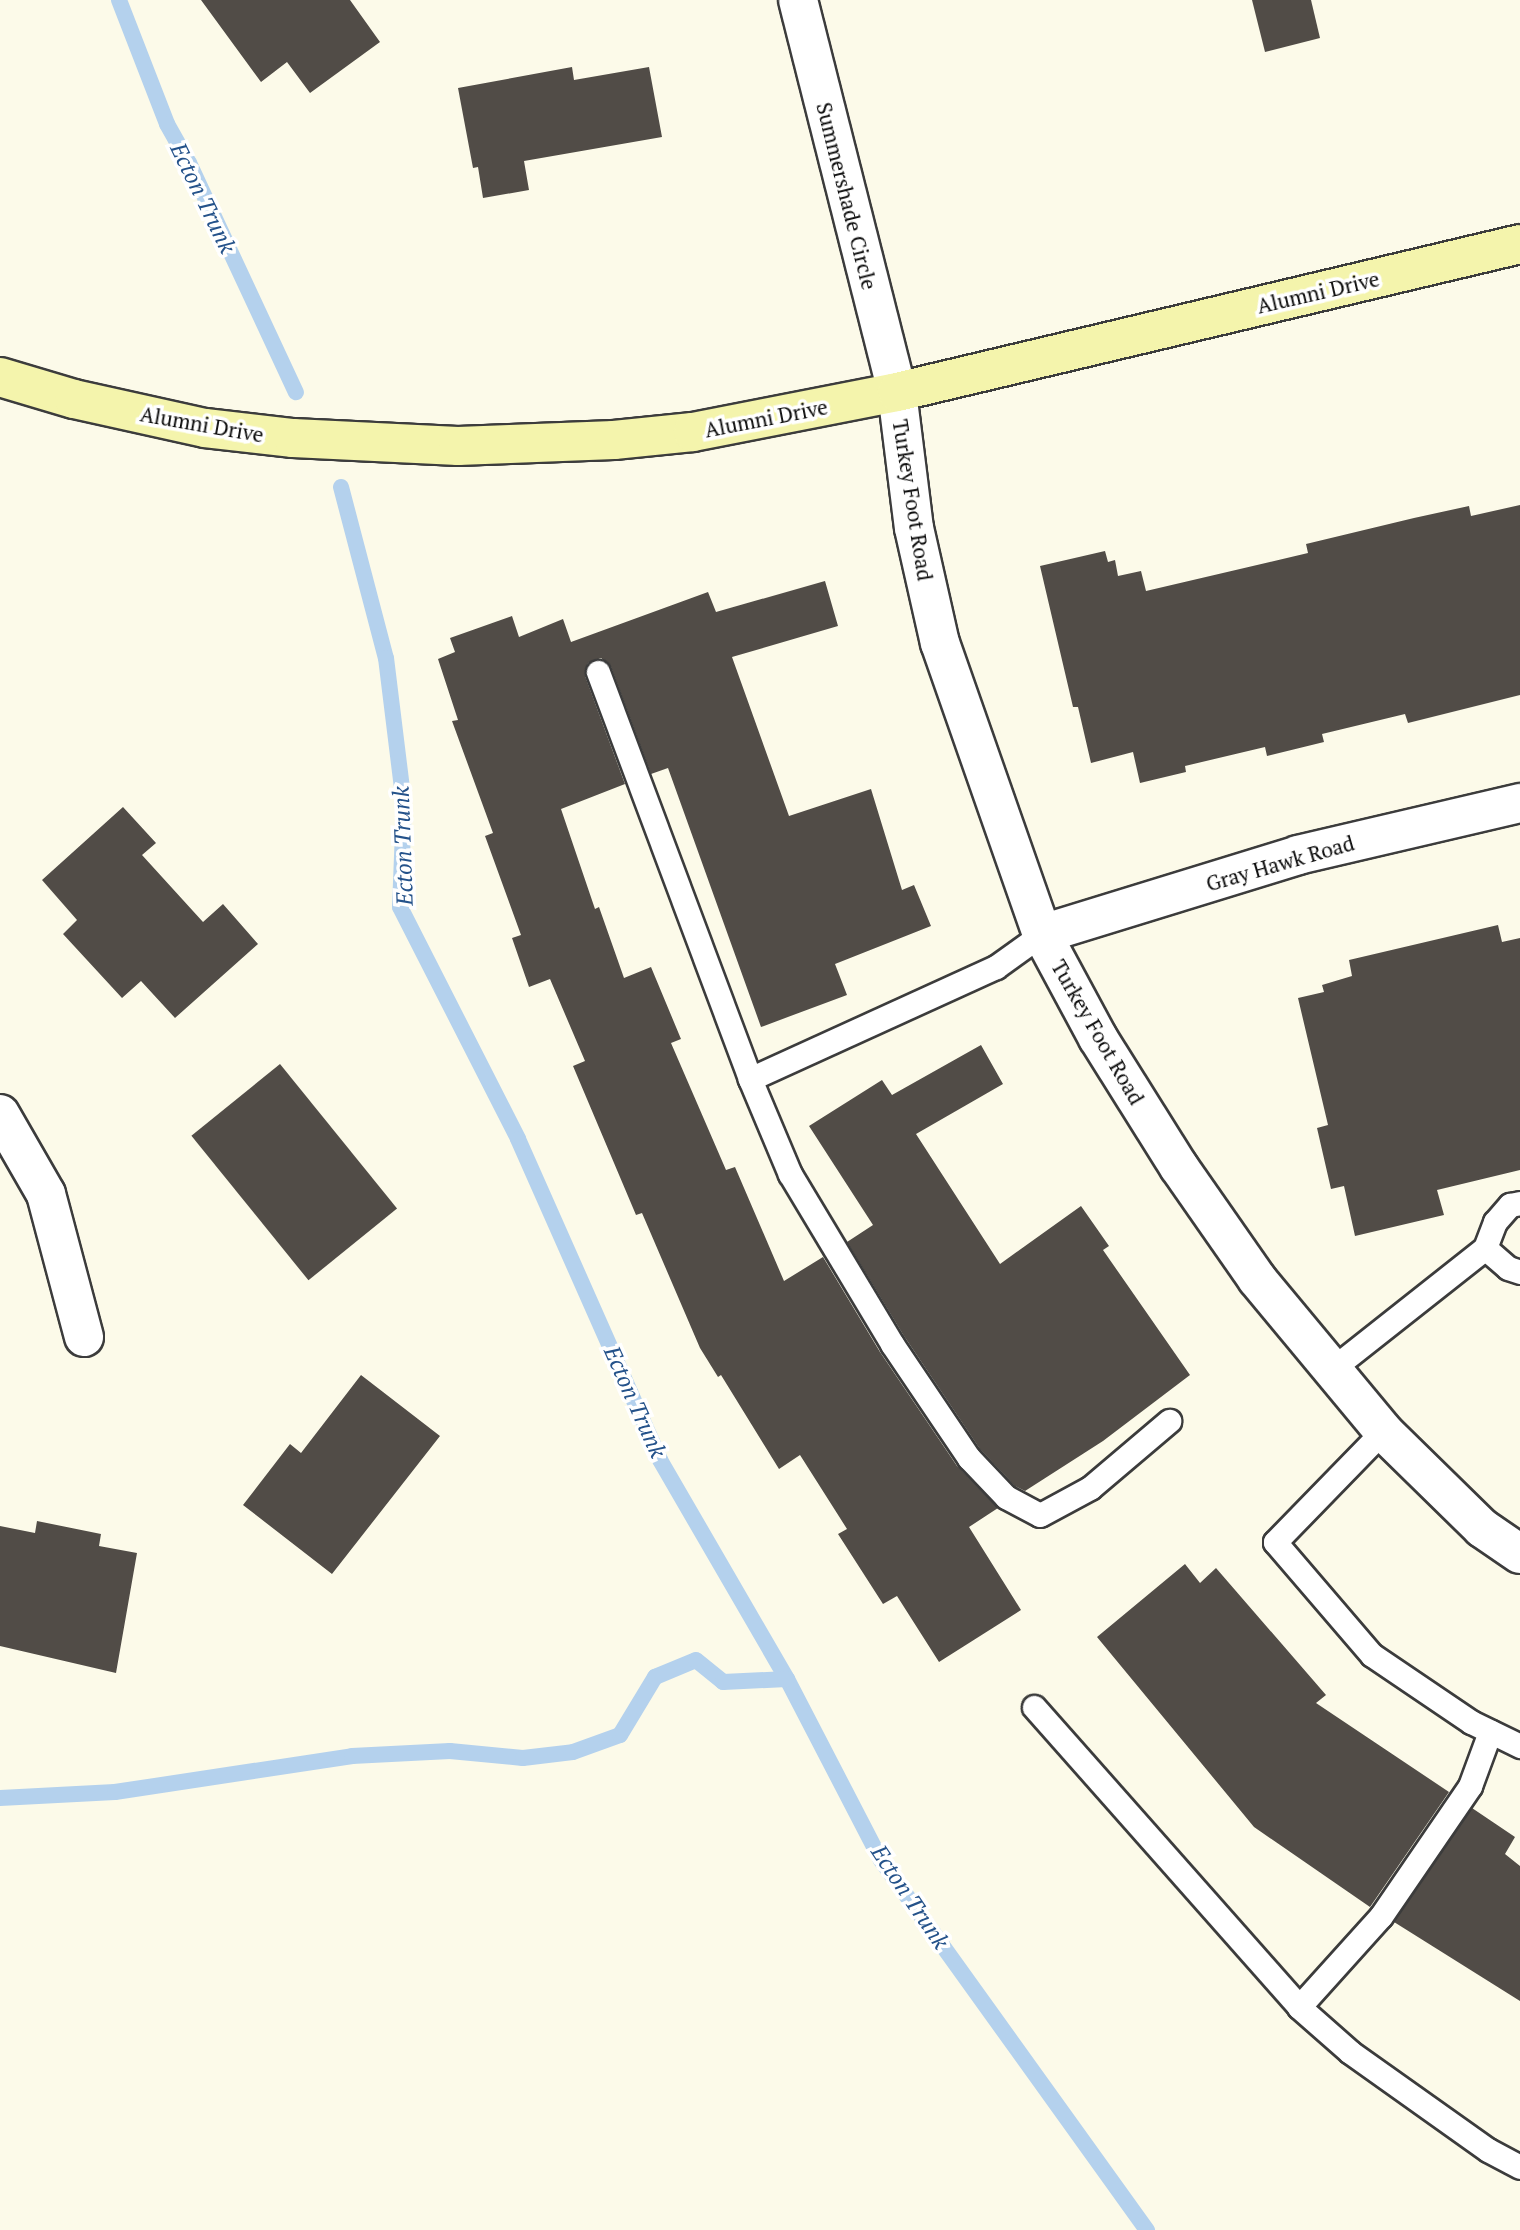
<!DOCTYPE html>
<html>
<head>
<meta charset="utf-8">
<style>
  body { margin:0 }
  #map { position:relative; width:1520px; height:2230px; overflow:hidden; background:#fcfae9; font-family:"PT Serif",serif }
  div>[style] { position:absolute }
  .stream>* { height:16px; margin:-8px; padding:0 8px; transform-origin:8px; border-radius:8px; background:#b4d1ed }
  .building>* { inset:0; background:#514c47; transform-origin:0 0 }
  .roads { filter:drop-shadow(2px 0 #3c3c3c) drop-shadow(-2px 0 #3c3c3c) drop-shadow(0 2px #3c3c3c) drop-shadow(0 -2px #3c3c3c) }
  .lane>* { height:23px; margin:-11.5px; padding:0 11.5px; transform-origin:11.5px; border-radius:11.5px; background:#fff }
  .street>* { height:38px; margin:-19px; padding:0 19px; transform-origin:19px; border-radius:19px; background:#fff }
  .secondary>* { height:38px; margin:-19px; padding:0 19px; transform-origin:19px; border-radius:19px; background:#f4f4ac }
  span { translate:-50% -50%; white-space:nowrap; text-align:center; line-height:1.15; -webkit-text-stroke:7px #fff; paint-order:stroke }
  .street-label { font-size:21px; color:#090909 }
  .water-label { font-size:23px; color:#24528a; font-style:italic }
</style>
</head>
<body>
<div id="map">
  <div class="stream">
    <div style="left:119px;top:0;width:133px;rotate:68.8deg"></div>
    <div style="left:167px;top:124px;width:45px;rotate:60.6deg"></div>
    <div style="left:189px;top:163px;width:253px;rotate:65deg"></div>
    <div style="left:341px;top:487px;width:177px;rotate:75.3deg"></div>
    <div style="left:386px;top:658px;width:147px;rotate:83deg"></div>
    <div style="left:404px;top:804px;width:103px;rotate:92.2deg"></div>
    <div style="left:400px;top:907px;width:260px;rotate:63deg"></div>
    <div style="left:518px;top:1139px;width:351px;rotate:66.1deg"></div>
    <div style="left:660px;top:1460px;width:253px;rotate:59.9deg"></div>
    <div style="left:787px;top:1679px;width:204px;rotate:62.6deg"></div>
    <div style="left:881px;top:1860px;width:456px;rotate:54.3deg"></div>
    <div style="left:0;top:1798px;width:115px;rotate:-3deg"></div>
    <div style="left:115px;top:1792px;width:240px;rotate:-8.6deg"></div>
    <div style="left:352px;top:1756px;width:98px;rotate:-2.9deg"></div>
    <div style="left:450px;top:1751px;width:73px;rotate:5.5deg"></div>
    <div style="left:523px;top:1758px;width:50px;rotate:-6.8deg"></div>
    <div style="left:573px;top:1752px;width:50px;rotate:-19.9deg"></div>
    <div style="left:620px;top:1735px;width:68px;rotate:-58.9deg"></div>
    <div style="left:655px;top:1677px;width:44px;rotate:-22.5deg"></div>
    <div style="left:696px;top:1660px;width:35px;rotate:39deg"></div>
    <div style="left:723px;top:1682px;width:64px;rotate:-2.7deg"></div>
  </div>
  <div class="building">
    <div style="clip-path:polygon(201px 0,350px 0,380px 42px,310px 93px,287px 62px,261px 82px)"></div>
    <div style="clip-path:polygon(1252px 0,1311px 0,1320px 38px,1265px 52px)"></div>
    <div style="clip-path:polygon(572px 67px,574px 80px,649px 67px,662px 137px,524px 161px,529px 190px,483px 198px,478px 167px,473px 168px,458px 88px)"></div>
    <div style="clip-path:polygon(1520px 505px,1520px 695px,1408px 723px,1405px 714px,1322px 734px,1324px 742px,1267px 756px,1265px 747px,1185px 766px,1186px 772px,1140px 783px,1133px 752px,1091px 763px,1078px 707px,1073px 707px,1040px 566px,1105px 551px,1108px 562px,1115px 560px,1118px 576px,1141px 571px,1146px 591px,1308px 553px,1306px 544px,1414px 518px,1469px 506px,1471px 516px)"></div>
    <div style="clip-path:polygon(825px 581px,838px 626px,732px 657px,789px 816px,871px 789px,902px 890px,914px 885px,931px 926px,835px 964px,847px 995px,761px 1027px,668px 768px,651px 774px,611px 667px,601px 658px,588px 663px,585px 676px,625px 784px,561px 809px,595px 909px,599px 907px,624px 978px,651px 967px,681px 1039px,671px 1043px,726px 1170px,735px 1167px,784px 1281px,823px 1257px,880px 1352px,957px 1466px,998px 1508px,969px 1527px,1021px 1610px,939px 1662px,897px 1596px,883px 1604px,838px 1534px,847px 1529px,800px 1455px,779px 1469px,721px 1375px,718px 1377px,700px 1348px,642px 1213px,636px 1215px,573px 1066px,585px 1061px,550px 979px,529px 987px,512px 938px,521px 935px,485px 836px,493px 833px,452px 721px,458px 720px,438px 659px,455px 652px,450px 638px,512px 616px,519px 637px,563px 619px,571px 642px,708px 592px,716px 612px)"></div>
    <div style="clip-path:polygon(123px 807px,156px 843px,142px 855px,203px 922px,223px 904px,258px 944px,175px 1018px,141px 981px,122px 998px,63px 934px,77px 920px,42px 880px)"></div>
    <div style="clip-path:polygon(1498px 925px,1502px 942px,1520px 938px,1520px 1170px,1437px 1190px,1444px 1215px,1355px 1236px,1344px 1186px,1331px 1189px,1317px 1128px,1328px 1125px,1298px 998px,1324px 992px,1322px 985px,1352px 976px,1349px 960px)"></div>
    <div style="clip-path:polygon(981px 1045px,1003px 1084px,916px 1134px,1000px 1264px,1081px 1206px,1109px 1246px,1103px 1250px,1190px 1375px,1103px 1441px,1025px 1491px,1015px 1486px,980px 1449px,904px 1336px,847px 1242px,873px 1225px,809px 1126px,882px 1080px,892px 1095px)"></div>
    <div style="left:280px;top:1064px;width:186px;height:114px;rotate:51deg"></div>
    <div style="clip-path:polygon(361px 1375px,440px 1436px,332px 1574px,243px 1505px,290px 1444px,301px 1453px)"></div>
    <div style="clip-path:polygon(37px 1521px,101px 1534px,99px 1546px,137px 1553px,116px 1673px,0 1646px,0 1526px,35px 1533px)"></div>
    <div style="clip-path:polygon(1185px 1564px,1200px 1583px,1216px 1568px,1326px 1695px,1316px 1703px,1449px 1792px,1370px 1907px,1254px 1827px,1097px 1637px)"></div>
    <div style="clip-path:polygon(1472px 1808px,1515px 1837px,1505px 1854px,1520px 1866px,1520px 2001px,1394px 1922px)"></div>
  </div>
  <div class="roads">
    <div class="lane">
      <div style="left:598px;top:672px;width:434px;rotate:69.5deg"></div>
      <div style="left:750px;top:1079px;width:270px;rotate:-24.5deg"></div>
      <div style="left:996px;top:967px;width:57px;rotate:-35.7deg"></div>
      <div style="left:750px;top:1079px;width:103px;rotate:67.2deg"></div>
      <div style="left:790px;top:1174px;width:198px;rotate:59deg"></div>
      <div style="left:892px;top:1344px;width:138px;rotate:56deg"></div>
      <div style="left:969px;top:1458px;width:54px;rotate:46.5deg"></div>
      <div style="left:1006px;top:1497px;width:38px;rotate:28deg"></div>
      <div style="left:1040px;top:1515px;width:57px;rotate:-28.4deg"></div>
      <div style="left:1090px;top:1488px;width:104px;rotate:-40.3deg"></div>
      <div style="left:1485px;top:1248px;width:30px;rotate:41deg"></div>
      <div style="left:1508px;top:1268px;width:13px;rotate:18deg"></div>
      <div style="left:1332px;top:1369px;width:195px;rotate:-38.3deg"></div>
      <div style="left:1485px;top:1248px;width:28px;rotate:-69deg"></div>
      <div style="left:1495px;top:1222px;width:23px;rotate:-49deg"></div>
      <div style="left:1510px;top:1205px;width:10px;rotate:-11deg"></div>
      <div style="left:1383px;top:1431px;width:155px;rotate:134.2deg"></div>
      <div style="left:1275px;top:1542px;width:149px;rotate:49.4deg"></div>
      <div style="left:1372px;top:1655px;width:120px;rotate:34.1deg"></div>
      <div style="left:1471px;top:1722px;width:55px;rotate:26.1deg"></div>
      <div style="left:1034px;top:1707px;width:400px;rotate:48.5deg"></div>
      <div style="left:1299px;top:2007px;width:122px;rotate:-48deg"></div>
      <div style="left:1381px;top:1916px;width:158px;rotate:-55.6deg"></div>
      <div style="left:1470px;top:1786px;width:58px;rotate:-69.7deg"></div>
      <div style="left:1299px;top:2007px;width:68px;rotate:41.4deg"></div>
      <div style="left:1350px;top:2052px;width:169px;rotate:35.4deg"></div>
      <div style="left:1488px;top:2150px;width:36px;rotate:28deg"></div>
    </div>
    <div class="street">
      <div style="left:798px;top:0;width:404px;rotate:75.8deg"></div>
      <div style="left:897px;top:392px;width:137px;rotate:82.9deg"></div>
      <div style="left:914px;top:528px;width:118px;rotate:77.3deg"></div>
      <div style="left:940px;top:643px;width:308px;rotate:70.7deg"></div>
      <div style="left:1042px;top:934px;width:118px;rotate:61.7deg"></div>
      <div style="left:1098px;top:1038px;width:152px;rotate:57.9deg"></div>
      <div style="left:1179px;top:1167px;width:136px;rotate:55.1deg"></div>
      <div style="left:1257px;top:1279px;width:197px;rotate:50.3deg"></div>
      <div style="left:1383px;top:1431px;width:139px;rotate:44.4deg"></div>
      <div style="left:1482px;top:1528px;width:46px;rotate:34.4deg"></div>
      <div style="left:1042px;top:934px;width:268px;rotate:-17.1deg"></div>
      <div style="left:1298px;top:855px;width:228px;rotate:-13.2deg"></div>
      <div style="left:0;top:1114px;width:92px;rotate:60.1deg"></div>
      <div style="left:46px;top:1194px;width:148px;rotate:75.1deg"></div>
    </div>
    <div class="secondary">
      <div style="left:0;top:377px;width:77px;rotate:16.6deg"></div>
      <div style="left:74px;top:399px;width:134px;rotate:12.5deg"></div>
      <div style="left:205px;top:428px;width:89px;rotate:6.5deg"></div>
      <div style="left:293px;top:438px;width:165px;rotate:2.8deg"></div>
      <div style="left:458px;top:446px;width:156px;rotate:-2.2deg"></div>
      <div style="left:614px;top:440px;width:79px;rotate:-5.8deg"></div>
      <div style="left:693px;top:432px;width:208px;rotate:-11.1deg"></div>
      <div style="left:897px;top:392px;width:640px;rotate:-13.36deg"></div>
    </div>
  </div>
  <div class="street-label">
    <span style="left:847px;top:196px;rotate:76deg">Summershade Circle</span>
    <span style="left:1318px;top:292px;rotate:-13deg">Alumni Drive</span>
    <span style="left:766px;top:418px;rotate:-11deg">Alumni Drive</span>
    <span style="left:202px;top:424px;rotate:10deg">Alumni Drive</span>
    <span style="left:913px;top:500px;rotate:81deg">Turkey Foot Road</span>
    <span style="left:1280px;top:863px;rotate:-16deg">Gray Hawk Road</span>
    <span style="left:1098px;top:1032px;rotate:60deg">Turkey Foot Road</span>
  </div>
  <div class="water-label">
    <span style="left:203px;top:198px;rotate:64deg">Ecton Trunk</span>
    <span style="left:403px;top:846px;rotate:-92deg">Ecton Trunk</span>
    <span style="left:635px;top:1402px;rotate:66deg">Ecton Trunk</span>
    <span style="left:910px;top:1897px;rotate:56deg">Ecton Trunk</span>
  </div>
</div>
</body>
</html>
